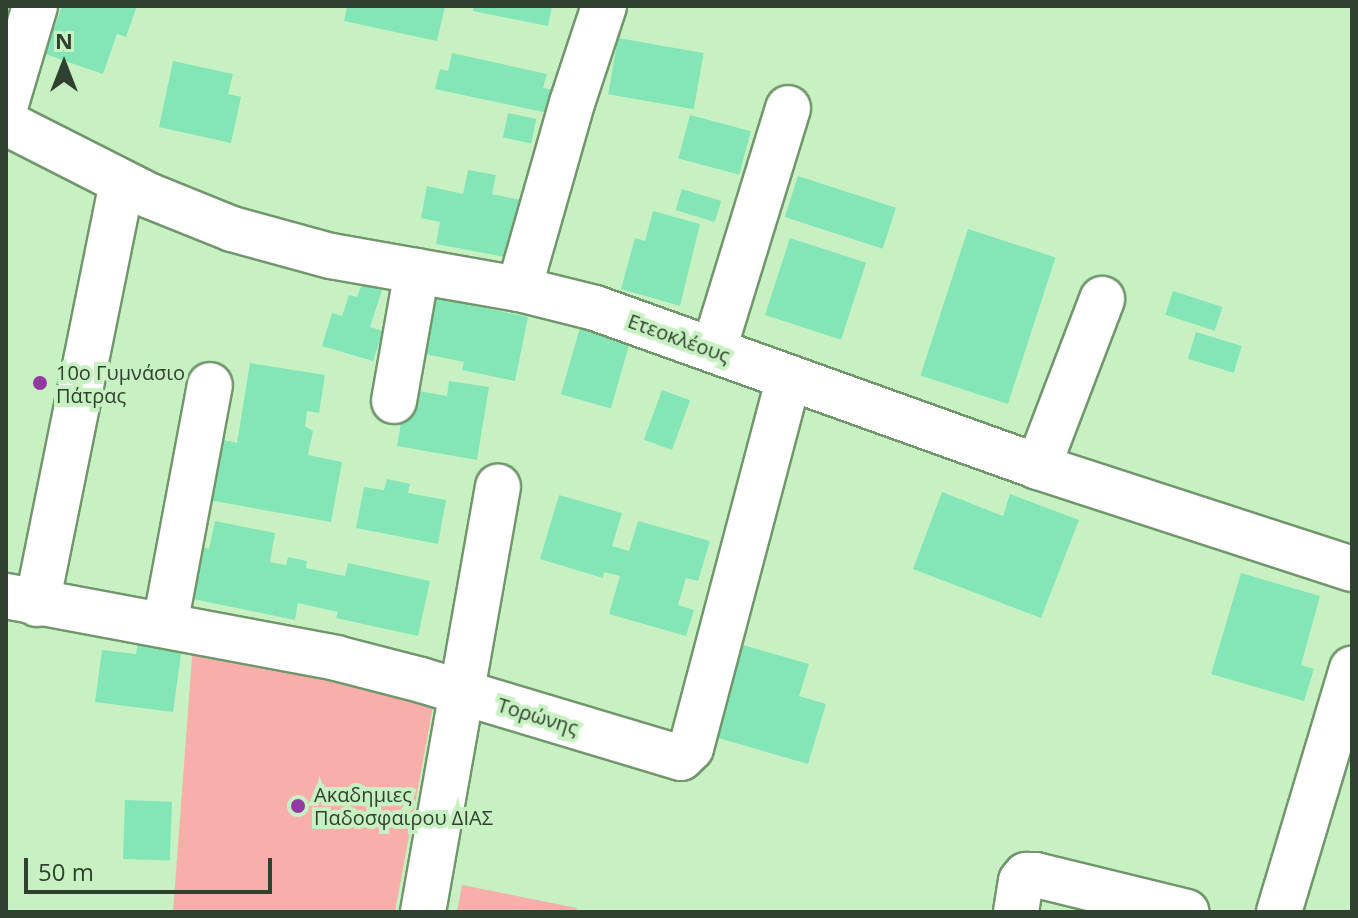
<!DOCTYPE html>
<html>
<head>
<meta charset="utf-8">
<style>
  body { margin:0 }
  #map { position:relative; width:1358px; height:918px; overflow:hidden; background:#c8f1c3; font-family:"Open Sans",sans-serif }
  div>[style] { position:absolute }
  .green>* { inset:0; background:#f8afac }
  .building>* { inset:0; background:#84e6b7; transform-origin:0 0 }
  .roads { filter:drop-shadow(2px 0 #71966c) drop-shadow(-2px 0 #71966c) drop-shadow(0 2px #71966c) drop-shadow(0 -2px #71966c) }
  .minor>* { height:44px; margin:-22px; padding:0 22px; transform-origin:22px; border-radius:22px; background:#fff }
  .dots>* { width:22px; height:22px; translate:-50% -50%; box-sizing:border-box; border:4px solid #c8f1c3; border-radius:50% }
  span { translate:-50% -50%; white-space:nowrap; text-align:center; line-height:1.15; -webkit-text-stroke:8px #c8f1c3; paint-order:stroke }
  .street-label { font-size:20px; color:#31412f }
  .poi-label { font-size:20px; color:#31412f }
  .left { translate:0 -50%; text-align:left }
  .frame { position:absolute; inset:0; border:8px solid #31412f; pointer-events:none }
  .north { position:absolute; left:24px; top:24px; width:80px; height:80px; -webkit-text-stroke:6px #c8f1c3; paint-order:stroke; rotate:0deg; font-size:22px; font-weight:700; line-height:32px; text-align:center; color:#31412f }
  .north::after { content:''; display:block; margin:auto; width:28px; height:36px; background:#31412f; clip-path:polygon(50% 0,100% 100%,50% 72%,0 100%) }
  .scale { position:absolute; left:24px; top:858px; width:248px; height:36px; box-sizing:border-box; border:4px solid #31412f; border-top:0; padding-left:10px; font-size:24px; line-height:28px; white-space:nowrap; color:#31412f; -webkit-text-stroke:6px #c8f1c3; paint-order:stroke }
</style>
</head>
<body>
<div id="map">
  <div class="green">
    <div style="clip-path:polygon(193px 644px,434px 701px,395px 912px,173px 912px)"></div>
    <div style="clip-path:polygon(462px 885px,577px 908px,576px 912px,457px 912px)"></div>
  </div>
  <div class="building">
    <div style="clip-path:polygon(62px 6px,137px 6px,126px 37px,117px 34px,103px 74px,45px 54px)"></div>
    <div style="clip-path:polygon(347px 6px,445px 6px,437px 41px,344px 21px)"></div>
    <div style="clip-path:polygon(474px 6px,552px 6px,548px 26px,473px 11px)"></div>
    <div style="left:618px;top:38px;width:87px;height:57px;rotate:10deg"></div>
    <div style="clip-path:polygon(452px 53px,547px 74px,543px 88px,553px 90px,548px 113px,435px 89px,440px 69px,448px 71px)"></div>
    <div style="clip-path:polygon(173px 61px,233px 74px,228px 94px,241px 97px,231px 143px,159px 127px)"></div>
    <div style="left:508px;top:113px;width:29px;height:25px;rotate:12deg"></div>
    <div style="left:690px;top:115px;width:63px;height:45px;rotate:15deg"></div>
    <div style="clip-path:polygon(468px 170px,496px 175px,492px 194px,521px 200px,510px 258px,436px 244px,440px 222px,421px 218px,427px 186px,463px 194px)"></div>
    <div style="left:798px;top:176px;width:103px;height:43px;rotate:18deg"></div>
    <div style="left:682px;top:189px;width:41px;height:22px;rotate:17deg"></div>
    <div style="clip-path:polygon(653px 211px,700px 224px,680px 306px,621px 289px,635px 238px,645px 241px)"></div>
    <div style="left:968px;top:229px;width:92px;height:154px;rotate:18deg"></div>
    <div style="left:790px;top:238px;width:80px;height:81px;rotate:18deg"></div>
    <div style="clip-path:polygon(362px 284px,382px 290px,370px 327px,383px 331px,373px 361px,322px 346px,332px 313px,342px 316px,349px 295px,357px 297px)"></div>
    <div style="clip-path:polygon(428px 285px,476px 294px,475px 306px,528px 317px,515px 381px,462px 370px,464px 362px,415px 352px)"></div>
    <div style="left:1173px;top:291px;width:52px;height:25px;rotate:18deg"></div>
    <div style="left:581px;top:324px;width:52px;height:73px;rotate:16deg"></div>
    <div style="left:1196px;top:332px;width:48px;height:28px;rotate:17deg"></div>
    <div style="clip-path:polygon(250px 363px,325px 375px,319px 413px,307px 411px,305px 426px,313px 431px,308px 455px,342px 462px,331px 522px,208px 500px,219px 439px,237px 443px)"></div>
    <div style="clip-path:polygon(449px 381px,489px 387px,477px 460px,397px 446px,407px 389px,447px 396px)"></div>
    <div style="left:662px;top:390px;width:30px;height:53px;rotate:20deg"></div>
    <div style="clip-path:polygon(387px 479px,410px 484px,408px 493px,446px 500px,438px 544px,356px 528px,364px 487px,384px 490px)"></div>
    <div style="clip-path:polygon(942px 492px,1003px 516px,1010px 494px,1079px 520px,1041px 618px,913px 569px)"></div>
    <div style="clip-path:polygon(559px 495px,622px 513px,612px 546px,629px 551px,638px 521px,710px 541px,698px 581px,686px 578px,678px 605px,694px 610px,686px 636px,609px 614px,620px 576px,604px 572px,603px 578px,540px 559px)"></div>
    <div style="clip-path:polygon(215px 521px,275px 533px,270px 562px,286px 565px,288px 557px,307px 561px,306px 568px,345px 576px,348px 563px,430px 581px,418px 636px,336px 618px,338px 612px,298px 603px,295px 620px,193px 599px,203px 547px,209px 549px)"></div>
    <div style="clip-path:polygon(1241px 573px,1320px 596px,1301px 665px,1314px 669px,1304px 701px,1211px 674px)"></div>
    <div style="clip-path:polygon(138px 642px,182px 647px,173px 712px,95px 702px,102px 650px,136px 654px)"></div>
    <div style="clip-path:polygon(743px 645px,809px 664px,799px 696px,826px 704px,808px 764px,715px 737px)"></div>
    <div style="left:125px;top:800px;width:47px;height:59px;rotate:2deg"></div>
  </div>
  <div class="roads">
    <div class="minor">
      <div style="left:6px;top:104px;width:102px;rotate:-73.5deg"></div>
      <div style="left:6px;top:123px;width:161px;rotate:26.9deg"></div>
      <div style="left:150px;top:196px;width:88px;rotate:21.9deg"></div>
      <div style="left:232px;top:229px;width:103px;rotate:15.3deg"></div>
      <div style="left:331px;top:256px;width:191px;rotate:10deg"></div>
      <div style="left:519px;top:289px;width:78px;rotate:14deg"></div>
      <div style="left:595px;top:308px;width:471px;rotate:19.7deg"></div>
      <div style="left:1038px;top:467px;width:330px;rotate:18deg"></div>
      <div style="left:519px;top:289px;width:193px;rotate:-74.1deg"></div>
      <div style="left:572px;top:103px;width:102px;rotate:-71.7deg"></div>
      <div style="left:714px;top:349px;width:252px;rotate:-72.9deg"></div>
      <div style="left:394px;top:401px;width:132px;rotate:-80deg"></div>
      <div style="left:1038px;top:467px;width:180px;rotate:-69.1deg"></div>
      <div style="left:6px;top:596px;width:336px;rotate:10.6deg"></div>
      <div style="left:336px;top:658px;width:88px;rotate:14.5deg"></div>
      <div style="left:421px;top:680px;width:271px;rotate:16.7deg"></div>
      <div style="left:681px;top:758px;width:14px;rotate:-45deg"></div>
      <div style="left:691px;top:748px;width:383px;rotate:-75.2deg"></div>
      <div style="left:37px;top:604px;width:430px;rotate:-78.6deg"></div>
      <div style="left:165px;top:625px;width:244px;rotate:-79.4deg"></div>
      <div style="left:423px;top:912px;width:432px;rotate:-80deg"></div>
      <div style="left:1016px;top:912px;width:31px;rotate:-81deg"></div>
      <div style="left:1021px;top:881px;width:8px;rotate:-50deg"></div>
      <div style="left:1026px;top:875px;width:10px"></div>
      <div style="left:1036px;top:875px;width:155px;rotate:13.8deg"></div>
      <div style="left:1279px;top:912px;width:254px;rotate:-73.3deg"></div>
    </div>
  </div>
  <div class="dots">
    <div style="left:40px;top:383px;background:#9439a3"></div>
    <div style="left:298px;top:806px;background:#9439a3"></div>
  </div>
  <div class="street-label">
    <span style="left:679px;top:338px;rotate:20deg">Ετεοκλέους</span>
    <span style="left:538px;top:716px;rotate:17deg">Τορώνης</span>
  </div>
  <div class="poi-label">
    <span class="left" style="left:56px;top:384px">10ο Γυμνάσιο<br>Πάτρας</span>
    <span class="left" style="left:314px;top:806px">Ακαδημιες<br>Παδοσφαιρου ΔΙΑΣ</span>
  </div>
  <div class="frame"></div>
  <div class="north">N</div>
  <div class="scale">50 m</div>
</div>
</body>
</html>
